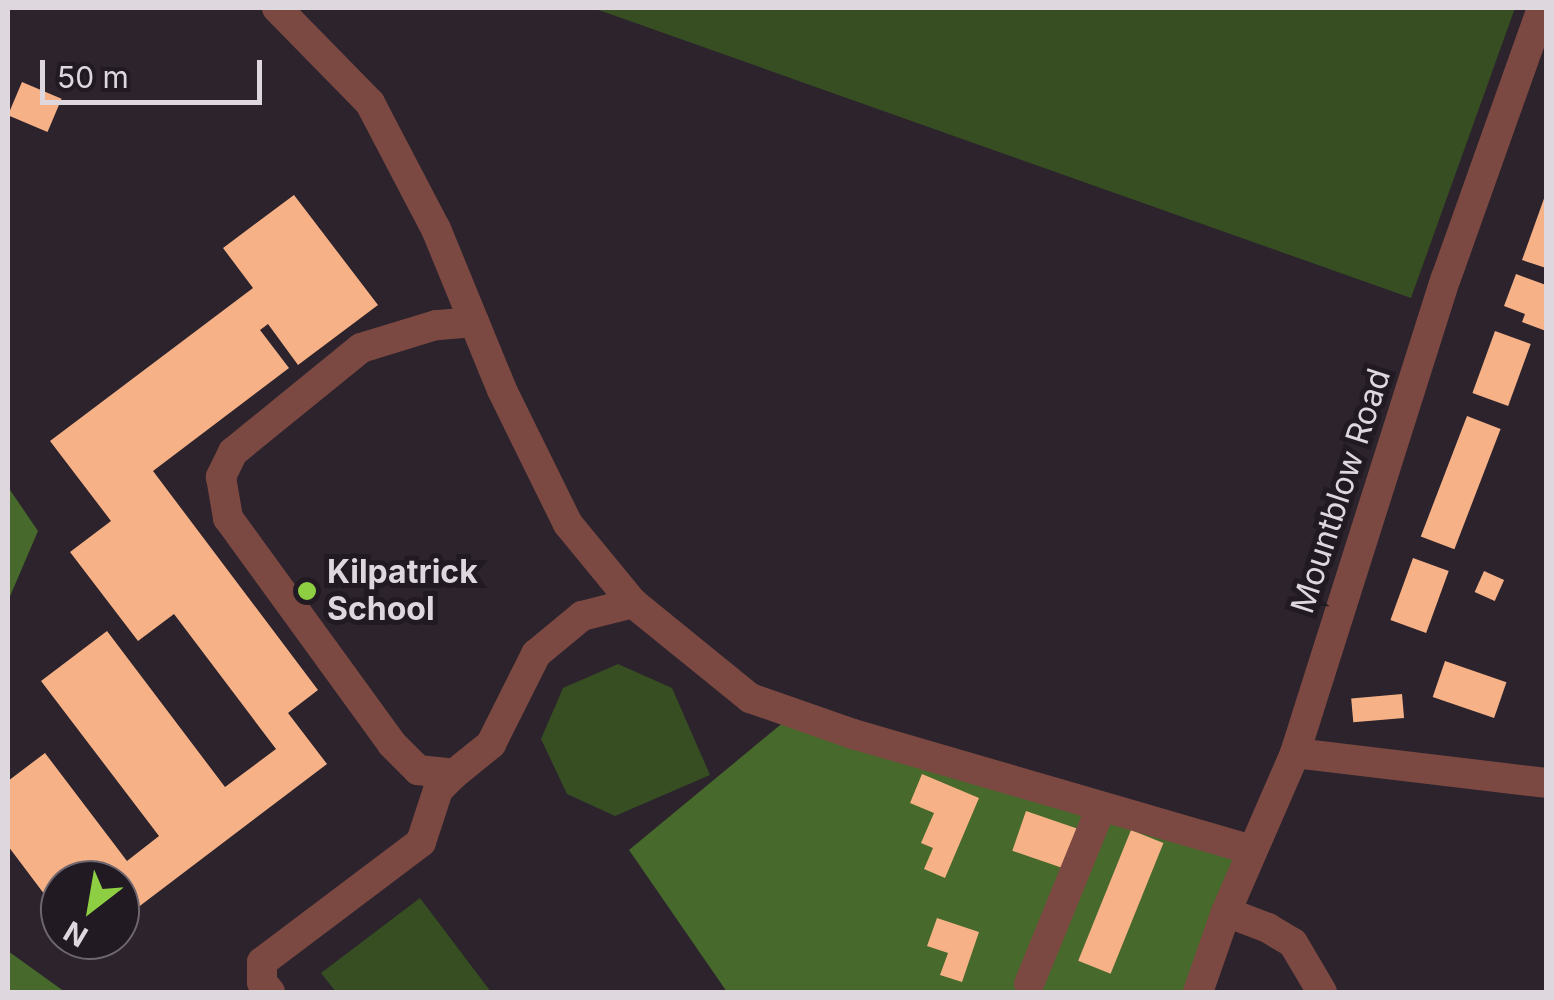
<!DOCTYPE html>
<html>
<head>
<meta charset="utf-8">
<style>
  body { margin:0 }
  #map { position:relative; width:1554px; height:1000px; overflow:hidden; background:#2c232d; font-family:Inter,sans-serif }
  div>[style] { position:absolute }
  .green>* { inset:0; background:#364e22 }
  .forest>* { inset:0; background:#47692b }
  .building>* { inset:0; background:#f6b187; transform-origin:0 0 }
  .minor>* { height:30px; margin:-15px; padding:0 15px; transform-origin:15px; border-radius:15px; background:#7b4941 }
  .dots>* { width:28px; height:28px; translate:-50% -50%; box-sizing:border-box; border:5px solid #221a23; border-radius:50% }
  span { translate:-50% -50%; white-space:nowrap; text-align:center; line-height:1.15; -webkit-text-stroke:10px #221a23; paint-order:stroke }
  .street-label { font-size:32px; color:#ded8de }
  .poi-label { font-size:32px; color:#ded8de; font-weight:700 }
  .left { translate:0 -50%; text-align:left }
  .frame { position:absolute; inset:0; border:10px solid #ded8de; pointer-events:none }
  .north { position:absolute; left:40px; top:860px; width:100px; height:100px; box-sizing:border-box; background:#221a23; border:2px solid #6d666e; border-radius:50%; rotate:211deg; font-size:28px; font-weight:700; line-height:40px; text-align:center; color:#ded8de }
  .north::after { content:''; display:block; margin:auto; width:35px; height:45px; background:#8ece43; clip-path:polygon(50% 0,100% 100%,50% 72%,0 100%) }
  .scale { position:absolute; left:40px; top:60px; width:222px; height:45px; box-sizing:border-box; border:5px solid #ded8de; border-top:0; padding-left:12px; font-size:30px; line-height:35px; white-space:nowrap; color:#ded8de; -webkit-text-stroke:8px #221a23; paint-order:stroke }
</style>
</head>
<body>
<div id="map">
  <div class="green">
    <div style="clip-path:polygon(593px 8px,1515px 8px,1411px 298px)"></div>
    <div style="clip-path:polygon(618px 664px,672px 688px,710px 775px,615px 816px,567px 794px,541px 739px,563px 688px)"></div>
    <div style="clip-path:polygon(420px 898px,491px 992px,336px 992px,321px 973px)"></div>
  </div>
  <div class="forest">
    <div style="clip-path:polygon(8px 487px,38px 531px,8px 601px)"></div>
    <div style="clip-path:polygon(785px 721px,1252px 850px,1198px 992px,727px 992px,629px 850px)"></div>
    <div style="clip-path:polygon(8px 951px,65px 992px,8px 992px)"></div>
  </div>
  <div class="building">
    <div style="left:22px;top:82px;width:43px;height:36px;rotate:23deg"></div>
    <div style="clip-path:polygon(1546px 193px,1546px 268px,1522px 260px)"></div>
    <div style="clip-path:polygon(294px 195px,378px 305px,298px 365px,268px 324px,260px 330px,289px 368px,153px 471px,318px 690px,288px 713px,327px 764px,120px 921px,120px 880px,60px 880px,60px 915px,8px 846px,8px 781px,45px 753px,127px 861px,159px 836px,41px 681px,107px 631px,225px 787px,276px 749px,174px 614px,138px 641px,70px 552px,111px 521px,50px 441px,253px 288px,223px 248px)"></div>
    <div style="clip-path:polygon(1516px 274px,1546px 285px,1546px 331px,1522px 322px,1525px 314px,1504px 306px)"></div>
    <div style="left:1495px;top:331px;width:38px;height:66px;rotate:20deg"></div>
    <div style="left:1467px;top:416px;width:36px;height:129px;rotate:21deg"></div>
    <div style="left:1413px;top:558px;width:38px;height:66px;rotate:20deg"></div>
    <div style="left:1484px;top:571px;width:22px;height:23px;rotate:24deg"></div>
    <div style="left:1445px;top:661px;width:65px;height:38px;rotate:19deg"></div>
    <div style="left:1402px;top:694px;width:24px;height:51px;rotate:85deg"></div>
    <div style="clip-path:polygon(922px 774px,979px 798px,945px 878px,924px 869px,933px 848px,921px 843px,934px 813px,910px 803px)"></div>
    <div style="left:1026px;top:811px;width:57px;height:42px;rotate:19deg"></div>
    <div style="left:1131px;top:830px;width:35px;height:141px;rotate:22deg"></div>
    <div style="clip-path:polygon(937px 918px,979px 932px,962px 982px,940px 975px,948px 953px,927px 946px)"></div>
  </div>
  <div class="minor">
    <div style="left:277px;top:8px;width:133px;rotate:45.6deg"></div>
    <div style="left:370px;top:103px;width:142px;rotate:62.4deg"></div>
    <div style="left:436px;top:229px;width:174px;rotate:67.7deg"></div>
    <div style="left:502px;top:390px;width:149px;rotate:63.8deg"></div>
    <div style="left:568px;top:524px;width:102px;rotate:50.6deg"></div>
    <div style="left:633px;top:603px;width:151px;rotate:39.1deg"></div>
    <div style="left:750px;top:698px;width:109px;rotate:19.3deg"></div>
    <div style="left:853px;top:734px;width:416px;rotate:16.2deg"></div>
    <div style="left:474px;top:322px;width:38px;rotate:175deg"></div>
    <div style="left:436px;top:325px;width:78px;rotate:163deg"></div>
    <div style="left:361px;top:348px;width:165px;rotate:140.9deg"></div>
    <div style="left:233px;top:452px;width:28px;rotate:116deg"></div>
    <div style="left:221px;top:477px;width:42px;rotate:80.3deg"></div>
    <div style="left:228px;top:518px;width:279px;rotate:54deg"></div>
    <div style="left:392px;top:744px;width:37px;rotate:45deg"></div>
    <div style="left:418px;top:770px;width:36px;rotate:6deg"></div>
    <div style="left:454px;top:774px;width:48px;rotate:-39deg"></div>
    <div style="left:491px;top:744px;width:101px;rotate:-63.4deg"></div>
    <div style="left:536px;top:654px;width:60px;rotate:-39.6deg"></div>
    <div style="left:582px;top:616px;width:53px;rotate:-14.3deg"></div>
    <div style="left:1295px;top:753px;width:253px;rotate:6.8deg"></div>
    <div style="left:1226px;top:912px;width:45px;rotate:20.9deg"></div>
    <div style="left:1268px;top:928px;width:29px;rotate:31deg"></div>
    <div style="left:1293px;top:943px;width:57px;rotate:59.4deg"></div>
    <div style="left:1029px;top:984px;width:190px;rotate:-67.8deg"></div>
    <div style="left:270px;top:992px;width:13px;rotate:-129deg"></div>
    <div style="left:262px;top:982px;width:20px;rotate:-90deg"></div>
    <div style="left:262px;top:962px;width:199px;rotate:-37deg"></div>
    <div style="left:421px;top:842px;width:55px;rotate:-71.9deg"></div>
    <div style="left:438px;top:790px;width:23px;rotate:-45deg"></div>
    <div style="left:1198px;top:992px;width:85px;rotate:-70.7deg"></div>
    <div style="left:1226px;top:912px;width:173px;rotate:-66.5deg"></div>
    <div style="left:1295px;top:753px;width:498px;rotate:-72.4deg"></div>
    <div style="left:1446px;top:278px;width:287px;rotate:-70.4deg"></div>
  </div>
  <div class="dots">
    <div style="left:307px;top:591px;background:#8ece43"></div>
  </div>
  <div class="street-label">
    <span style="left:1341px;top:491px;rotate:-72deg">Mountblow Road</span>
  </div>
  <div class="poi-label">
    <span class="left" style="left:327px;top:591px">Kilpatrick<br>School</span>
  </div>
  <div class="frame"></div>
  <div class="north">N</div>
  <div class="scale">50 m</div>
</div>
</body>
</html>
